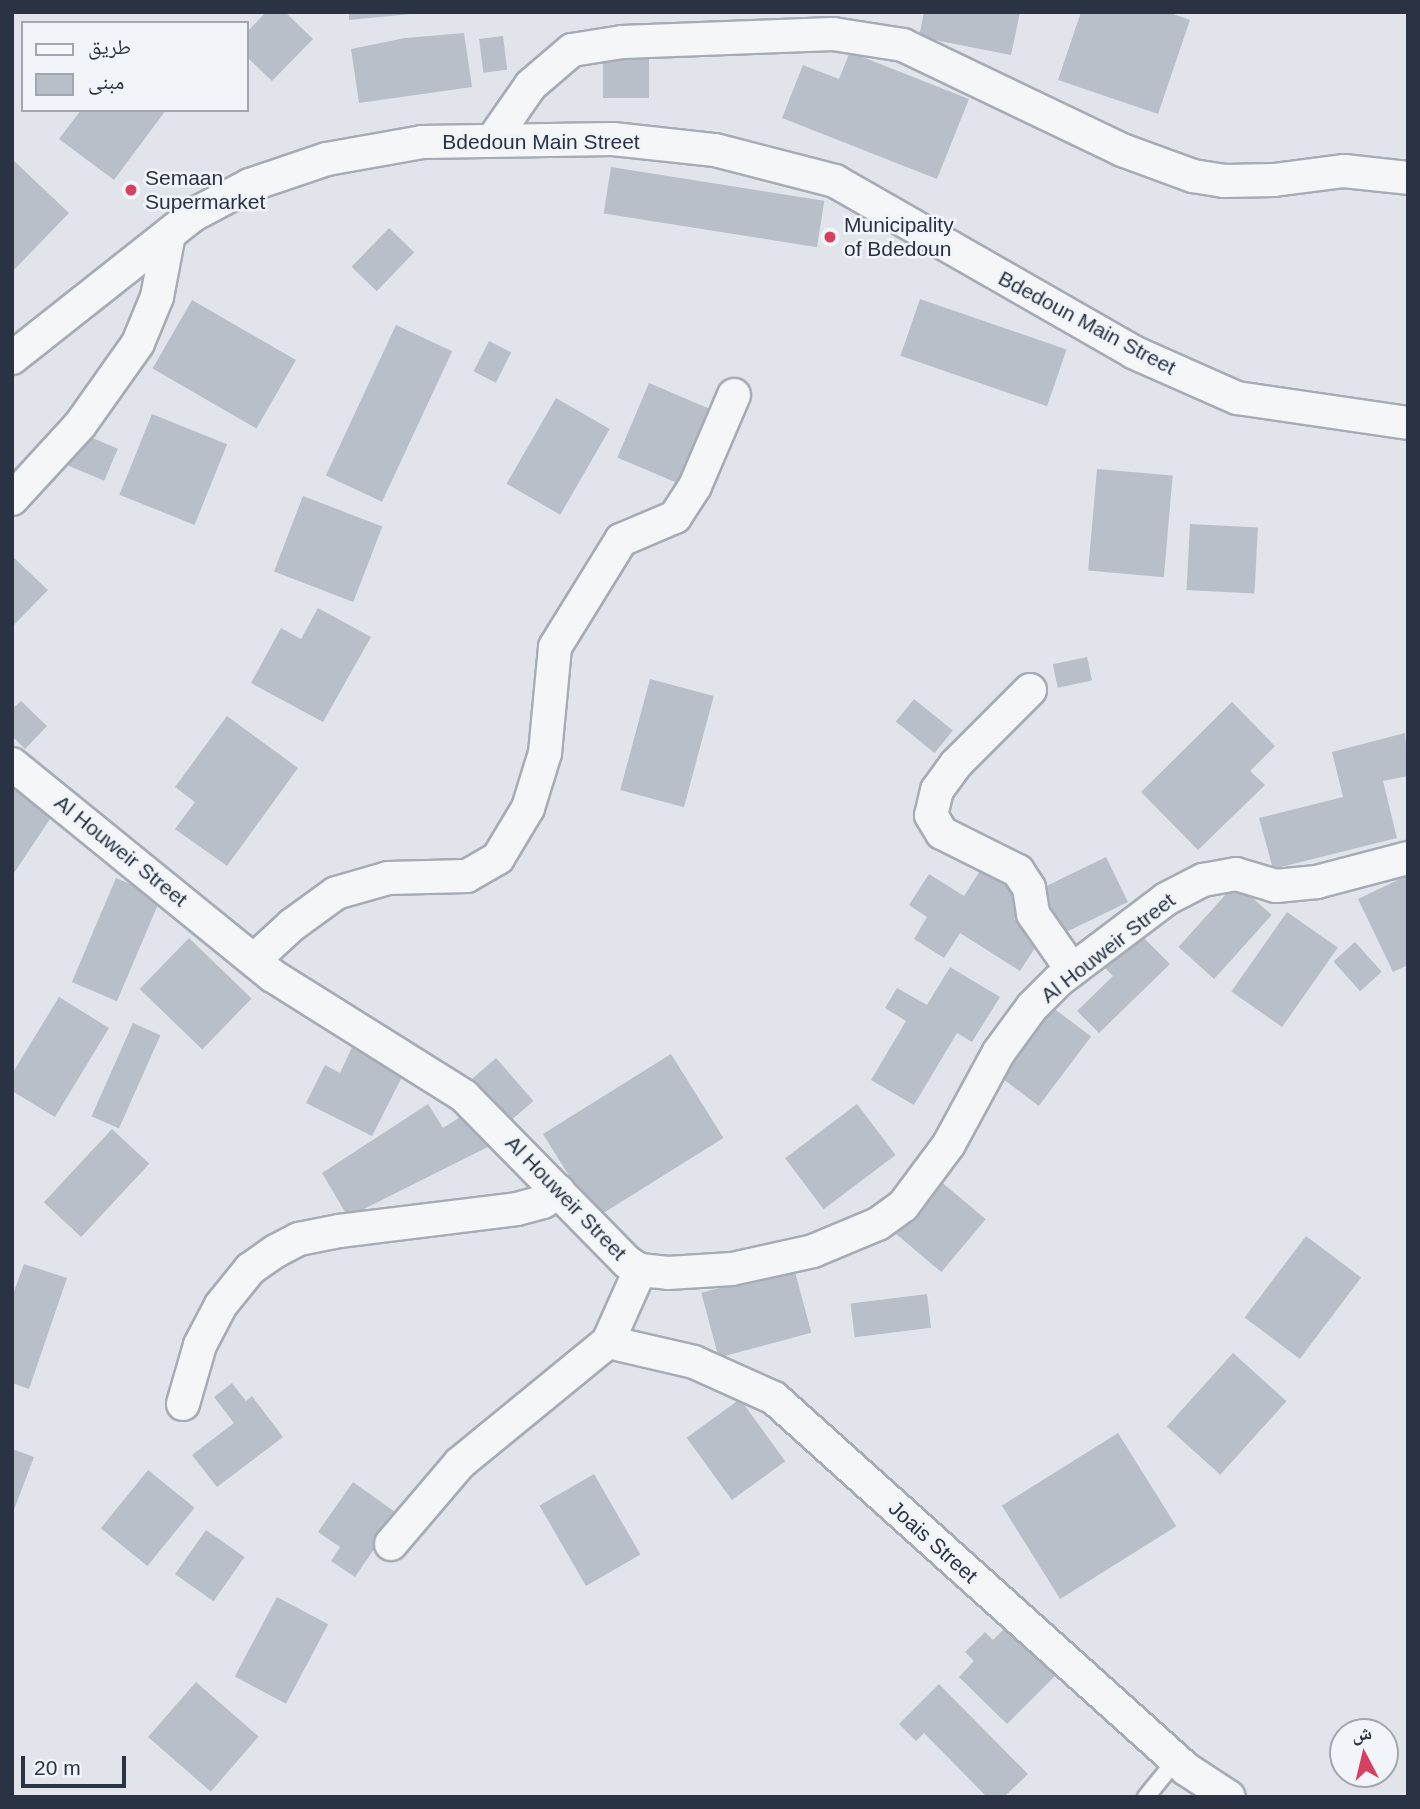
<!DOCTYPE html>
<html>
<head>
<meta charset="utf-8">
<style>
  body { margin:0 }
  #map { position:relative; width:1420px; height:1809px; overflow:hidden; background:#e1e5eb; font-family:Helvetica,"Noto Naskh Arabic",sans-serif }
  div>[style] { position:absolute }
  .building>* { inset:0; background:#b8bfc8; transform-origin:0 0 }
  .roads { filter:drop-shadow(2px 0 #a6acb5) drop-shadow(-2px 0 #a6acb5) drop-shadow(0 2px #a6acb5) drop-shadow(0 -2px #a6acb5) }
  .lane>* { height:16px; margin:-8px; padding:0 8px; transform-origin:8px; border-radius:8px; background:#f4f6f8 }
  .street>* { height:32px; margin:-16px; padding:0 16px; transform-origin:16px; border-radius:16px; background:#f4f6f8 }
  .dots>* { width:19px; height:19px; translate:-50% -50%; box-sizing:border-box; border:4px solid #f1f4f8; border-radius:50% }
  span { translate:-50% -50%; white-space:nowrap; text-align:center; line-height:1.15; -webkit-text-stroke:5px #f1f4f8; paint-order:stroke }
  .street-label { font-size:21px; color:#293343 }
  .poi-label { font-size:21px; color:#293343 }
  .left { translate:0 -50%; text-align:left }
  .frame { position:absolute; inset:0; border:14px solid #293343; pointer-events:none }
  .legend { position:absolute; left:21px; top:21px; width:228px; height:91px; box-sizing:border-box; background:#f1f4f8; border:2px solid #a1a7b0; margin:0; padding:9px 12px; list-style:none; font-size:21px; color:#293343 }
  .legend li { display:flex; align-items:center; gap:14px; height:35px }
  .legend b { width:35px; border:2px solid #a1a7b0 }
  .north { position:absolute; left:1329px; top:1718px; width:70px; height:70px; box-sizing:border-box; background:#f1f4f8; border:2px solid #a1a7b0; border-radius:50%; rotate:353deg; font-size:19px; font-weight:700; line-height:28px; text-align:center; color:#293343 }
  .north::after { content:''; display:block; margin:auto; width:24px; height:32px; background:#d5415e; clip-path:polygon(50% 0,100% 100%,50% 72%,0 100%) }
  .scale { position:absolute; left:21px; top:1756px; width:105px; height:32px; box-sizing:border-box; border:4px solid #293343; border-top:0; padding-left:9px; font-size:21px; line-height:24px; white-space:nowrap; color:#293343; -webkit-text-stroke:5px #f1f4f8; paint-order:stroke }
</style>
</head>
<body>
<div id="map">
  <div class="building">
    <div style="clip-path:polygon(266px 12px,285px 12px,313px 39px,272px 81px,247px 57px,247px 32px)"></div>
    <div style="clip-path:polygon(349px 12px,410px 12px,410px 14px,349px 20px)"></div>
    <div style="clip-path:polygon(924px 12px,1020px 12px,1011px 55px,919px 37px)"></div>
    <div style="clip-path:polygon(1081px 12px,1167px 12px,1190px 20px,1158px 114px,1058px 80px)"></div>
    <div style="clip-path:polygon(464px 33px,472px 87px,359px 103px,351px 49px,405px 38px)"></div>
    <div style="left:503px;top:36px;width:34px;height:24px;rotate:83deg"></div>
    <div style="clip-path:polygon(850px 52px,969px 99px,937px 179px,782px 118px,803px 65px,839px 79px)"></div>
    <div style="left:603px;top:59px;width:46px;height:39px"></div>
    <div style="clip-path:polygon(81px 110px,166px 110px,114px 180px,59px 139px)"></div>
    <div style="clip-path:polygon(12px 159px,69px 213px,12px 272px)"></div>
    <div style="left:611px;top:167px;width:216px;height:47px;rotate:9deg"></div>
    <div style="left:389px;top:228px;width:35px;height:54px;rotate:44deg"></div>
    <div style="left:920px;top:299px;width:155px;height:60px;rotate:19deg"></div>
    <div style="left:192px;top:300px;width:120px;height:79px;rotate:30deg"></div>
    <div style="left:396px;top:325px;width:62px;height:166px;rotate:25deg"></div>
    <div style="left:489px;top:341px;width:25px;height:34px;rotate:27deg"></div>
    <div style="left:649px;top:383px;width:72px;height:81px;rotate:23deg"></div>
    <div style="left:556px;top:398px;width:62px;height:99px;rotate:30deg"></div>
    <div style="left:152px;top:414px;width:81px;height:87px;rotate:22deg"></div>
    <div style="left:81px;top:433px;width:40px;height:35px;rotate:23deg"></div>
    <div style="left:1097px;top:469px;width:76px;height:102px;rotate:5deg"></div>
    <div style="left:303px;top:496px;width:85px;height:81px;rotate:21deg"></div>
    <div style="left:1190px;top:524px;width:68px;height:66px;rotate:3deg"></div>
    <div style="clip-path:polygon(12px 556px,48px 590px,12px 627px)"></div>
    <div style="clip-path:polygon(318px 608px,371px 637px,323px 722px,251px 683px,281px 628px,301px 639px)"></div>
    <div style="left:1087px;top:657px;width:24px;height:35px;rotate:78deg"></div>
    <div style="left:650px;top:679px;width:66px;height:115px;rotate:15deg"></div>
    <div style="left:914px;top:699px;width:50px;height:29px;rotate:39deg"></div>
    <div style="clip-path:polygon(21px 701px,47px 726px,25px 749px,12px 736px,12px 709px)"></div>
    <div style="clip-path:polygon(1232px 702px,1275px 746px,1250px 771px,1265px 785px,1198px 850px,1141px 792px)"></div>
    <div style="clip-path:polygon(227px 716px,298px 768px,227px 866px,175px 829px,195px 802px,175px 787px)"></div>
    <div style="clip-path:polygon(1405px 733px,1408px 776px,1383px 781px,1397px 838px,1273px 869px,1259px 818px,1343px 797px,1332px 752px)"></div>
    <div style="clip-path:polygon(12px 785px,54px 813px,12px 876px)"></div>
    <div style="left:1106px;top:857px;width:50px;height:81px;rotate:64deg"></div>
    <div style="clip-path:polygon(983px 866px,1029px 896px,1014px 919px,1042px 937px,1020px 971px,960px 933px,944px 958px,914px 939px,927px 917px,909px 905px,929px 874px,964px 896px)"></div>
    <div style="clip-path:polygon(1408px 875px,1408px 965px,1393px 972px,1358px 899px)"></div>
    <div style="left:116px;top:878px;width:49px;height:113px;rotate:23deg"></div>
    <div style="left:1236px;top:883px;width:48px;height:86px;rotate:42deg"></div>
    <div style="left:1287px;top:912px;width:62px;height:97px;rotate:35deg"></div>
    <div style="clip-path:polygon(1133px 927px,1170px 964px,1099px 1033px,1077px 1011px,1113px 976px,1098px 961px)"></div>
    <div style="left:189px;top:938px;width:87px;height:71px;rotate:44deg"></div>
    <div style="left:1355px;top:942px;width:40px;height:29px;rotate:48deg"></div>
    <div style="clip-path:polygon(950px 967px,1000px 997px,972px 1042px,957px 1033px,914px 1105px,871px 1080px,906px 1021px,885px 1008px,897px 988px,927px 1005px)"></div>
    <div style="clip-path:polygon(59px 997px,109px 1028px,55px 1117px,12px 1091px,12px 1074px)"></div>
    <div style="left:1048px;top:1004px;width:54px;height:87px;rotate:37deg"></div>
    <div style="left:133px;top:1023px;width:30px;height:102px;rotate:24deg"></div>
    <div style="clip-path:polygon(354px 1043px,406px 1069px,372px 1136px,306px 1103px,325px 1065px,340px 1073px)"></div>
    <div style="left:671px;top:1054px;width:99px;height:151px;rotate:58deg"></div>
    <div style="left:496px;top:1058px;width:57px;height:37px;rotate:49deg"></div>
    <div style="clip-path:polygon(428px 1104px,443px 1128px,468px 1112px,490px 1146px,348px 1217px,322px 1173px)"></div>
    <div style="left:857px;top:1104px;width:64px;height:90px;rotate:53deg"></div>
    <div style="left:112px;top:1129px;width:51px;height:100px;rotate:43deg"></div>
    <div style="left:939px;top:1180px;width:61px;height:69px;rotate:40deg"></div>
    <div style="left:1306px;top:1236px;width:69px;height:102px;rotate:37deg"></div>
    <div style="clip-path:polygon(24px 1264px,67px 1278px,29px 1389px,12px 1383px,12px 1297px)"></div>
    <div style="left:794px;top:1268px;width:67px;height:96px;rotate:75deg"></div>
    <div style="left:927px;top:1294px;width:34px;height:77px;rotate:83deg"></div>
    <div style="left:1233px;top:1353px;width:72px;height:99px;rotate:42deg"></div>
    <div style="clip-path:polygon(232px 1383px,246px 1401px,252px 1396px,283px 1437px,217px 1487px,192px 1455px,234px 1423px,214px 1397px)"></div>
    <div style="left:740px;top:1399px;width:77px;height:66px;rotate:54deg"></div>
    <div style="left:1118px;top:1433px;width:110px;height:137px;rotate:58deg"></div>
    <div style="clip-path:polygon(12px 1449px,34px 1457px,12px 1515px)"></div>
    <div style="left:148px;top:1470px;width:60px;height:75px;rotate:39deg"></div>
    <div style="left:594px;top:1474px;width:93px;height:63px;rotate:60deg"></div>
    <div style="clip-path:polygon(353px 1482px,398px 1514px,355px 1577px,331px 1561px,340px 1547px,318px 1532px)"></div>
    <div style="left:206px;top:1530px;width:47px;height:54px;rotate:35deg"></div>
    <div style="left:277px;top:1597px;width:58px;height:90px;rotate:28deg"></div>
    <div style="clip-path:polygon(1007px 1626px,1056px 1675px,1007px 1724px,959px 1677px,974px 1661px,965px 1652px,985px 1632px,993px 1640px)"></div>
    <div style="left:196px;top:1682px;width:83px;height:73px;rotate:41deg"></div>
    <div style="clip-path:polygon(939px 1684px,1028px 1774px,1004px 1797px,987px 1797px,924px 1733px,916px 1741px,899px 1724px)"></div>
  </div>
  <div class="roads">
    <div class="lane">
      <div style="left:1146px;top:1797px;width:48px;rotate:-51deg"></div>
    </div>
    <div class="street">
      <div style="left:494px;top:138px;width:65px;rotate:-55.1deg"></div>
      <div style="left:531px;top:85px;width:54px;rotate:-40.5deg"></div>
      <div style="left:572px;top:50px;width:51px;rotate:-9.1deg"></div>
      <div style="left:622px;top:42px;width:211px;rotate:-2.2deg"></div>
      <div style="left:833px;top:34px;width:71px;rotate:8.9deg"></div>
      <div style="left:903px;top:45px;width:243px;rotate:25.6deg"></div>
      <div style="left:1122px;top:150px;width:76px;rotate:20.1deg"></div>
      <div style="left:1193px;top:176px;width:31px;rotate:9deg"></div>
      <div style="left:1224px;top:181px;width:50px;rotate:-1.1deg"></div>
      <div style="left:1274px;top:180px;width:71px;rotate:-7.3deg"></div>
      <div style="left:1344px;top:171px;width:64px;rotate:6.2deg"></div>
      <div style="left:12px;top:358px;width:231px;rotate:-38.3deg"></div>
      <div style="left:193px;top:215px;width:64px;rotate:-27.8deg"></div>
      <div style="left:250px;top:185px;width:81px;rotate:-18.7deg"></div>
      <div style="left:327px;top:159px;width:97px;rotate:-10.1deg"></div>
      <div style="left:422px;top:142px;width:191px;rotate:-0.9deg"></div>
      <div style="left:613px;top:139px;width:103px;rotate:6.2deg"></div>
      <div style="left:715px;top:150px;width:124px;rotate:14.5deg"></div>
      <div style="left:835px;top:181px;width:344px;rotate:29.8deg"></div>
      <div style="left:1133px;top:352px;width:114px;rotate:23.9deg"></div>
      <div style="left:1237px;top:398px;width:173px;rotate:8.3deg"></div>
      <div style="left:12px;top:499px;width:100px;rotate:-47.4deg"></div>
      <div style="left:80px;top:425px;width:100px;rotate:-54.7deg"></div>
      <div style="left:138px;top:343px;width:50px;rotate:-67.6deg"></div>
      <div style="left:157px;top:297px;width:64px;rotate:-79.2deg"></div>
      <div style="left:1030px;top:690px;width:105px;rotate:135deg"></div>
      <div style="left:956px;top:764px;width:32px;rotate:126deg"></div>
      <div style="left:937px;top:790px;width:26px;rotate:103deg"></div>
      <div style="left:931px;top:815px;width:21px;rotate:59deg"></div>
      <div style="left:942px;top:833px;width:85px;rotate:26.6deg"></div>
      <div style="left:1018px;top:871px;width:20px;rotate:57deg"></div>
      <div style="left:1029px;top:888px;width:26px;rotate:81deg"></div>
      <div style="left:1033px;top:914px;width:68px;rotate:55.1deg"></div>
      <div style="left:12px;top:764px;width:336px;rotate:39.1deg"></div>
      <div style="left:273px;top:976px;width:226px;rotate:32.1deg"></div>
      <div style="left:464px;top:1096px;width:233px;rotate:45.5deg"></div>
      <div style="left:627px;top:1262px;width:15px;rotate:32deg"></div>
      <div style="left:640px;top:1270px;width:28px;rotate:6deg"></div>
      <div style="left:668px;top:1273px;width:64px;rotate:-3.6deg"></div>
      <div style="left:732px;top:1269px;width:83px;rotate:-12.5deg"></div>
      <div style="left:813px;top:1251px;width:70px;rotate:-22.6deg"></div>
      <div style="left:878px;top:1224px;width:31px;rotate:-36deg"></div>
      <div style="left:903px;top:1206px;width:77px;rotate:-53.4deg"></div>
      <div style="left:949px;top:1144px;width:105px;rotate:-61.5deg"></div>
      <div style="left:999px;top:1052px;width:56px;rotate:-53.7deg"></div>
      <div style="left:1032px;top:1007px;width:38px;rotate:-45deg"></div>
      <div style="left:1059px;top:980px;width:134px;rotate:-37.1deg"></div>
      <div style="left:1166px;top:899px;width:42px;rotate:-27.2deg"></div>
      <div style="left:1203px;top:880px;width:34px;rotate:-10deg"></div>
      <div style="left:1236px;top:874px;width:42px;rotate:16.7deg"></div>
      <div style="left:1276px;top:886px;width:41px;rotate:-5.6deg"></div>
      <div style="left:1317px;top:882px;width:94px;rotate:-14.8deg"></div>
      <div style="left:254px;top:960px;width:52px;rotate:-42.6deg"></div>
      <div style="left:292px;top:925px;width:54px;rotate:-36deg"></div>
      <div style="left:336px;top:893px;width:54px;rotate:-16.1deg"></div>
      <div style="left:388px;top:878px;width:79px;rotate:-1.5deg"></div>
      <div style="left:467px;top:876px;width:36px;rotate:-30deg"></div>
      <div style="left:498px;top:858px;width:58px;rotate:-59deg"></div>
      <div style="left:528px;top:808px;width:58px;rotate:-72.8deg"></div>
      <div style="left:545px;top:753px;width:106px;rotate:-84.6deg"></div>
      <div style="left:555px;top:647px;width:126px;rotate:-58.3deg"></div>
      <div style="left:621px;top:540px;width:59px;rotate:-23.1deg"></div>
      <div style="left:675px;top:517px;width:37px;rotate:-57deg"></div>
      <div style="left:695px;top:486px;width:99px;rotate:-66.8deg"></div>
      <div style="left:608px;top:1342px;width:88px;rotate:13.1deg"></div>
      <div style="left:694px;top:1362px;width:88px;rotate:24.2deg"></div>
      <div style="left:774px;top:1398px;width:554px;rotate:42deg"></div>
      <div style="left:1186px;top:1769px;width:51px;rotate:33.1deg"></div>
      <div style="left:183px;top:1404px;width:61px;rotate:-73.9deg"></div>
      <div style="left:200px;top:1345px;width:45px;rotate:-62.3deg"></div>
      <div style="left:221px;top:1305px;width:46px;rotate:-51.1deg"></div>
      <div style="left:250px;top:1269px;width:32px;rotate:-35deg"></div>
      <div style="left:276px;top:1251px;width:26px;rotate:-28deg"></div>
      <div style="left:299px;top:1239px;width:41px;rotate:-11.3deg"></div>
      <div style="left:339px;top:1231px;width:179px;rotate:-7deg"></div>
      <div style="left:517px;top:1209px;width:27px;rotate:-15deg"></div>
      <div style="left:543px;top:1202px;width:19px;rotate:-35deg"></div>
      <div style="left:391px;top:1544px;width:106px;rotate:-49.6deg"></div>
      <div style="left:460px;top:1463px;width:191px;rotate:-39.3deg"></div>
      <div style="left:608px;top:1342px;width:79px;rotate:-66deg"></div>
    </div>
  </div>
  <div class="dots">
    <div style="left:131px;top:190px;background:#d5415e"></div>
    <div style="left:830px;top:237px;background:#d5415e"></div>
  </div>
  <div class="street-label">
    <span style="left:541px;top:142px">Bdedoun Main Street</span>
    <span style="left:1087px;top:323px;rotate:28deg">Bdedoun Main Street</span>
    <span style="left:121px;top:851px;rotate:39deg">Al Houweir Street</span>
    <span style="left:1108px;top:948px;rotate:-38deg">Al Houweir Street</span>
    <span style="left:566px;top:1198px;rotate:46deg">Al Houweir Street</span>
    <span style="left:933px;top:1542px;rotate:42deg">Joais Street</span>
  </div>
  <div class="poi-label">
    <span class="left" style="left:145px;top:190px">Semaan<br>Supermarket</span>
    <span class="left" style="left:844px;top:237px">Municipality<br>of Bdedoun</span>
  </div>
  <div class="frame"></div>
  <ul class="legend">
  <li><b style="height:9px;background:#f4f6f8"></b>طريق</li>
  <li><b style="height:19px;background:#b8bfc8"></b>مبنى</li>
  </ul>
  <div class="north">ش</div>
  <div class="scale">20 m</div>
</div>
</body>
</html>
